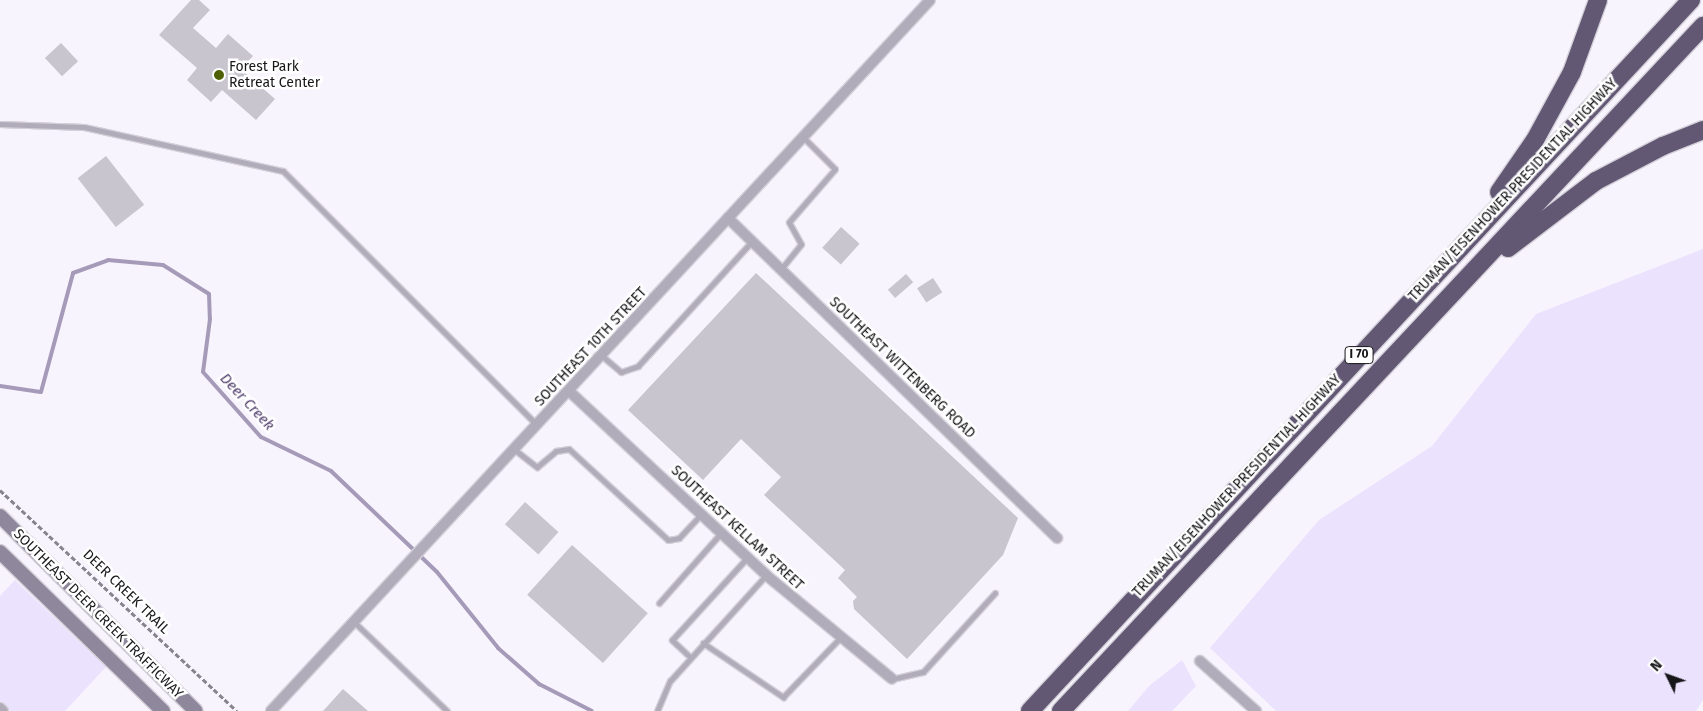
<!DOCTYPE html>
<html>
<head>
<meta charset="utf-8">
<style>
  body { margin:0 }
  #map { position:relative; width:1703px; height:711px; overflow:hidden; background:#f8f4fe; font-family:"Fira Sans",sans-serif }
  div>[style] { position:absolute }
  .green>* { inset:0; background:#ebe2fe }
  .stream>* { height:4px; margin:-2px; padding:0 2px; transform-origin:2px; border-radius:2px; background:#a59bb9 }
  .building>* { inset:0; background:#c8c5ce; transform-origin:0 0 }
  .path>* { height:2.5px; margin-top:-1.25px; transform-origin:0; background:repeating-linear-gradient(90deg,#88858c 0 5px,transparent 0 7.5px) }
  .roads { filter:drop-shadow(1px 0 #d4d0d9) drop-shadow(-1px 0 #d4d0d9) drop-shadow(0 1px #d4d0d9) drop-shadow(0 -1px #d4d0d9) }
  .lane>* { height:5px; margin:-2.5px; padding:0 2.5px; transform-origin:2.5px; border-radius:2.5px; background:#b1acba }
  .street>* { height:10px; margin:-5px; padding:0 5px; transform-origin:5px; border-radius:5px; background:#b1acba }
  .secondary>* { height:14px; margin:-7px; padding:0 7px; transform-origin:7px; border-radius:7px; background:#8f889c }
  .highway>* { height:18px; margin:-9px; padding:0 9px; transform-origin:9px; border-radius:9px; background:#625874 }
  .dots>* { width:14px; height:14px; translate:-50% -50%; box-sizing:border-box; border:2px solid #fff; border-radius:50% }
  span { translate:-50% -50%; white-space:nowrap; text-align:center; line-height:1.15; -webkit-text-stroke:5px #fff; paint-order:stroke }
  .shield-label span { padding:1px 4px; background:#fff; border:1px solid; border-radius:4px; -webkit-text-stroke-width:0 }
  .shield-label { font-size:12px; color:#171619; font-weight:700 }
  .poi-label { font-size:14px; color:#171619 }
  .left { translate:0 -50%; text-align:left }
  .street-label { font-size:14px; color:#171619 }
  .water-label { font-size:15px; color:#544270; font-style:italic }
  .north { position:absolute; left:1643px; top:651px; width:50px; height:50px; -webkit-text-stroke:4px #fff; paint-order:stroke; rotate:312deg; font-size:14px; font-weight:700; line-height:20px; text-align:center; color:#171619 }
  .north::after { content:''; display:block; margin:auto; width:18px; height:22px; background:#171619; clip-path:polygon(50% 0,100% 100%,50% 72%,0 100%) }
</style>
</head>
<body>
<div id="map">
  <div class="green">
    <div style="clip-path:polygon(1703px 249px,1703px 700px,1696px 711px,1276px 711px,1210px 648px,1319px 520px,1432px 446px,1536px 314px)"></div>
    <div style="clip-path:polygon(15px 580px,106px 667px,65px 711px,10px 711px,0 702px,0 596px)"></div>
    <div style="clip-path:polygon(1182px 660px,1196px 686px,1172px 711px,1128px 711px,1149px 686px)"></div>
  </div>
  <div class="stream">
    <div style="left:0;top:386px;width:41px;rotate:8.3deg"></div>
    <div style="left:41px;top:392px;width:123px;rotate:-74.9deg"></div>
    <div style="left:73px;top:273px;width:37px;rotate:-20deg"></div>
    <div style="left:108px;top:260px;width:55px;rotate:5.2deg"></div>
    <div style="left:163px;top:265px;width:54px;rotate:32.2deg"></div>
    <div style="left:209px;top:294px;width:25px;rotate:88deg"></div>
    <div style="left:210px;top:319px;width:53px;rotate:97.5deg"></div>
    <div style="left:203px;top:372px;width:87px;rotate:48.3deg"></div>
    <div style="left:261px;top:437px;width:78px;rotate:25.9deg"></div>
    <div style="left:331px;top:471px;width:146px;rotate:43.6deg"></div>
    <div style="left:437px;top:572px;width:97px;rotate:51.2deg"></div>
    <div style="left:498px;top:648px;width:55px;rotate:41.3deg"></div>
    <div style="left:539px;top:684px;width:59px;rotate:27deg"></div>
  </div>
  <div class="building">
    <div style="clip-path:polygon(191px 0,199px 0,210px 10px,193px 28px,216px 48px,228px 34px,253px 56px,241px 69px,275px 99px,256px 120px,222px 90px,211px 102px,187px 80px,197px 68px,159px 35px)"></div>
    <div style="left:61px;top:43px;width:25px;height:22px;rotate:47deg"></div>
    <div style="left:106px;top:156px;width:62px;height:36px;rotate:52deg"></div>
    <div style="left:841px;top:227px;width:25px;height:28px;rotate:42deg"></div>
    <div style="clip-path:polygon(756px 273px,1018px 518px,1003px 555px,907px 659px,854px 609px,853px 601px,857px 597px,838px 578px,845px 570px,764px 495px,781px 477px,741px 439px,703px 480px,628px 410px)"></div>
    <div style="left:906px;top:274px;width:11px;height:24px;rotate:49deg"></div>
    <div style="left:933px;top:278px;width:17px;height:19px;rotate:57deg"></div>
    <div style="left:525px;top:502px;width:45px;height:30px;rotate:42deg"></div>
    <div style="left:572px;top:545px;width:102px;height:67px;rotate:42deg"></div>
    <div style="clip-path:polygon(343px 689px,368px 711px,323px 711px)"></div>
  </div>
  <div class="path">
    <div style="left:0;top:490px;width:324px;rotate:43deg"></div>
  </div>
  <div class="roads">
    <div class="lane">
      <div style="left:0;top:124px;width:84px;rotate:2deg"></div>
      <div style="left:84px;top:127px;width:204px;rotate:12.5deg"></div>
      <div style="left:283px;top:171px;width:359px;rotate:45deg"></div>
      <div style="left:781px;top:269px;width:32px;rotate:-51deg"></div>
      <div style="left:801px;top:244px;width:25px;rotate:-119deg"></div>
      <div style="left:789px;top:222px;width:70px;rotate:-49deg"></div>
      <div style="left:835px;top:169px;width:45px;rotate:-135deg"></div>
      <div style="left:602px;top:356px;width:25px;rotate:40deg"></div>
      <div style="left:621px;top:372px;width:18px;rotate:-19deg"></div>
      <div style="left:638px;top:366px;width:169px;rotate:-47.6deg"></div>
      <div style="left:515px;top:450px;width:28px;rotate:38deg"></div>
      <div style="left:537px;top:467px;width:25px;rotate:-40deg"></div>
      <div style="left:556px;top:451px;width:13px;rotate:-9deg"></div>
      <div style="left:569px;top:449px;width:134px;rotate:42.6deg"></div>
      <div style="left:668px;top:540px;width:11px;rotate:-10deg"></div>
      <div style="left:679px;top:538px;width:33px;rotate:-47deg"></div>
      <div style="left:659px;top:603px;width:94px;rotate:-48.5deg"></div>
      <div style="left:355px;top:623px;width:127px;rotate:43.7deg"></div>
      <div style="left:703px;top:643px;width:97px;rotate:34deg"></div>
      <div style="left:783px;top:697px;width:83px;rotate:-46deg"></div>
      <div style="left:690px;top:657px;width:25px;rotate:-137deg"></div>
      <div style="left:672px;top:640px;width:111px;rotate:-47.6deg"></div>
      <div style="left:892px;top:679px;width:32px;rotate:-13deg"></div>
      <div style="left:923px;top:672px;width:107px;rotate:-47.7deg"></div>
      <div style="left:657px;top:711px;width:33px;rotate:-67deg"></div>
      <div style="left:670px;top:681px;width:143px;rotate:-47.8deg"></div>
    </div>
    <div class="street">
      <div style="left:728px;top:218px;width:459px;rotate:44.2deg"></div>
      <div style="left:569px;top:391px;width:270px;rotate:43deg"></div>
      <div style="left:766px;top:575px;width:163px;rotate:39.5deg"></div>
      <div style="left:1200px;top:661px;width:75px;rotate:41.8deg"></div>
      <div style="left:0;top:708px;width:4px;rotate:45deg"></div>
      <div style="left:271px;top:711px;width:969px;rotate:-47.17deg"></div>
    </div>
    <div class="secondary">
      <div style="left:0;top:516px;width:276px;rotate:44.9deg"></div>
      <div style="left:0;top:552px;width:228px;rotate:44.3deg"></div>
    </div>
    <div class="highway">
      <div style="left:1499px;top:192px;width:63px;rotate:-55.3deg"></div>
      <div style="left:1535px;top:140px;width:77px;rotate:-61.4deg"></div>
      <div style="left:1572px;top:72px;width:77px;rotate:-70.1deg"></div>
      <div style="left:1508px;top:248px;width:111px;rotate:-37.3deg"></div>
      <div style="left:1596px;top:181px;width:76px;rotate:-27.6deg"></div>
      <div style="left:1663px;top:146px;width:43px;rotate:-21.8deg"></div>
      <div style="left:1030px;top:711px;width:971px;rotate:-47.09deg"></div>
      <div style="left:1061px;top:711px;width:939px;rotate:-46.86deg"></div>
    </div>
  </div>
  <div class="dots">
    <div style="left:219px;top:75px;background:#4e6004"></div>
  </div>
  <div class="shield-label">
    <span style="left:1359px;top:355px">I 70</span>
  </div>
  <div class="poi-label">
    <span class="left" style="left:229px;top:75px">Forest Park<br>Retreat Center</span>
  </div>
  <div class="street-label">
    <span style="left:1513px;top:190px;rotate:-47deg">TRUMAN/EISENHOWER PRESIDENTIAL HIGHWAY</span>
    <span style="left:591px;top:347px;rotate:-47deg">SOUTHEAST 10TH STREET</span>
    <span style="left:902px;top:368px;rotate:44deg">SOUTHEAST WITTENBERG ROAD</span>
    <span style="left:1237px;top:486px;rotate:-47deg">TRUMAN/EISENHOWER PRESIDENTIAL HIGHWAY</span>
    <span style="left:737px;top:528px;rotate:43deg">SOUTHEAST KELLAM STREET</span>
    <span style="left:126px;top:592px;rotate:44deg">DEER CREEK TRAIL</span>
    <span style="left:98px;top:614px;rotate:45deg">SOUTHEAST DEER CREEK TRAFFICWAY</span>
  </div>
  <div class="water-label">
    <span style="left:247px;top:402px;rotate:47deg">Deer Creek</span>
  </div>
  <div class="north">N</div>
</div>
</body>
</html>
